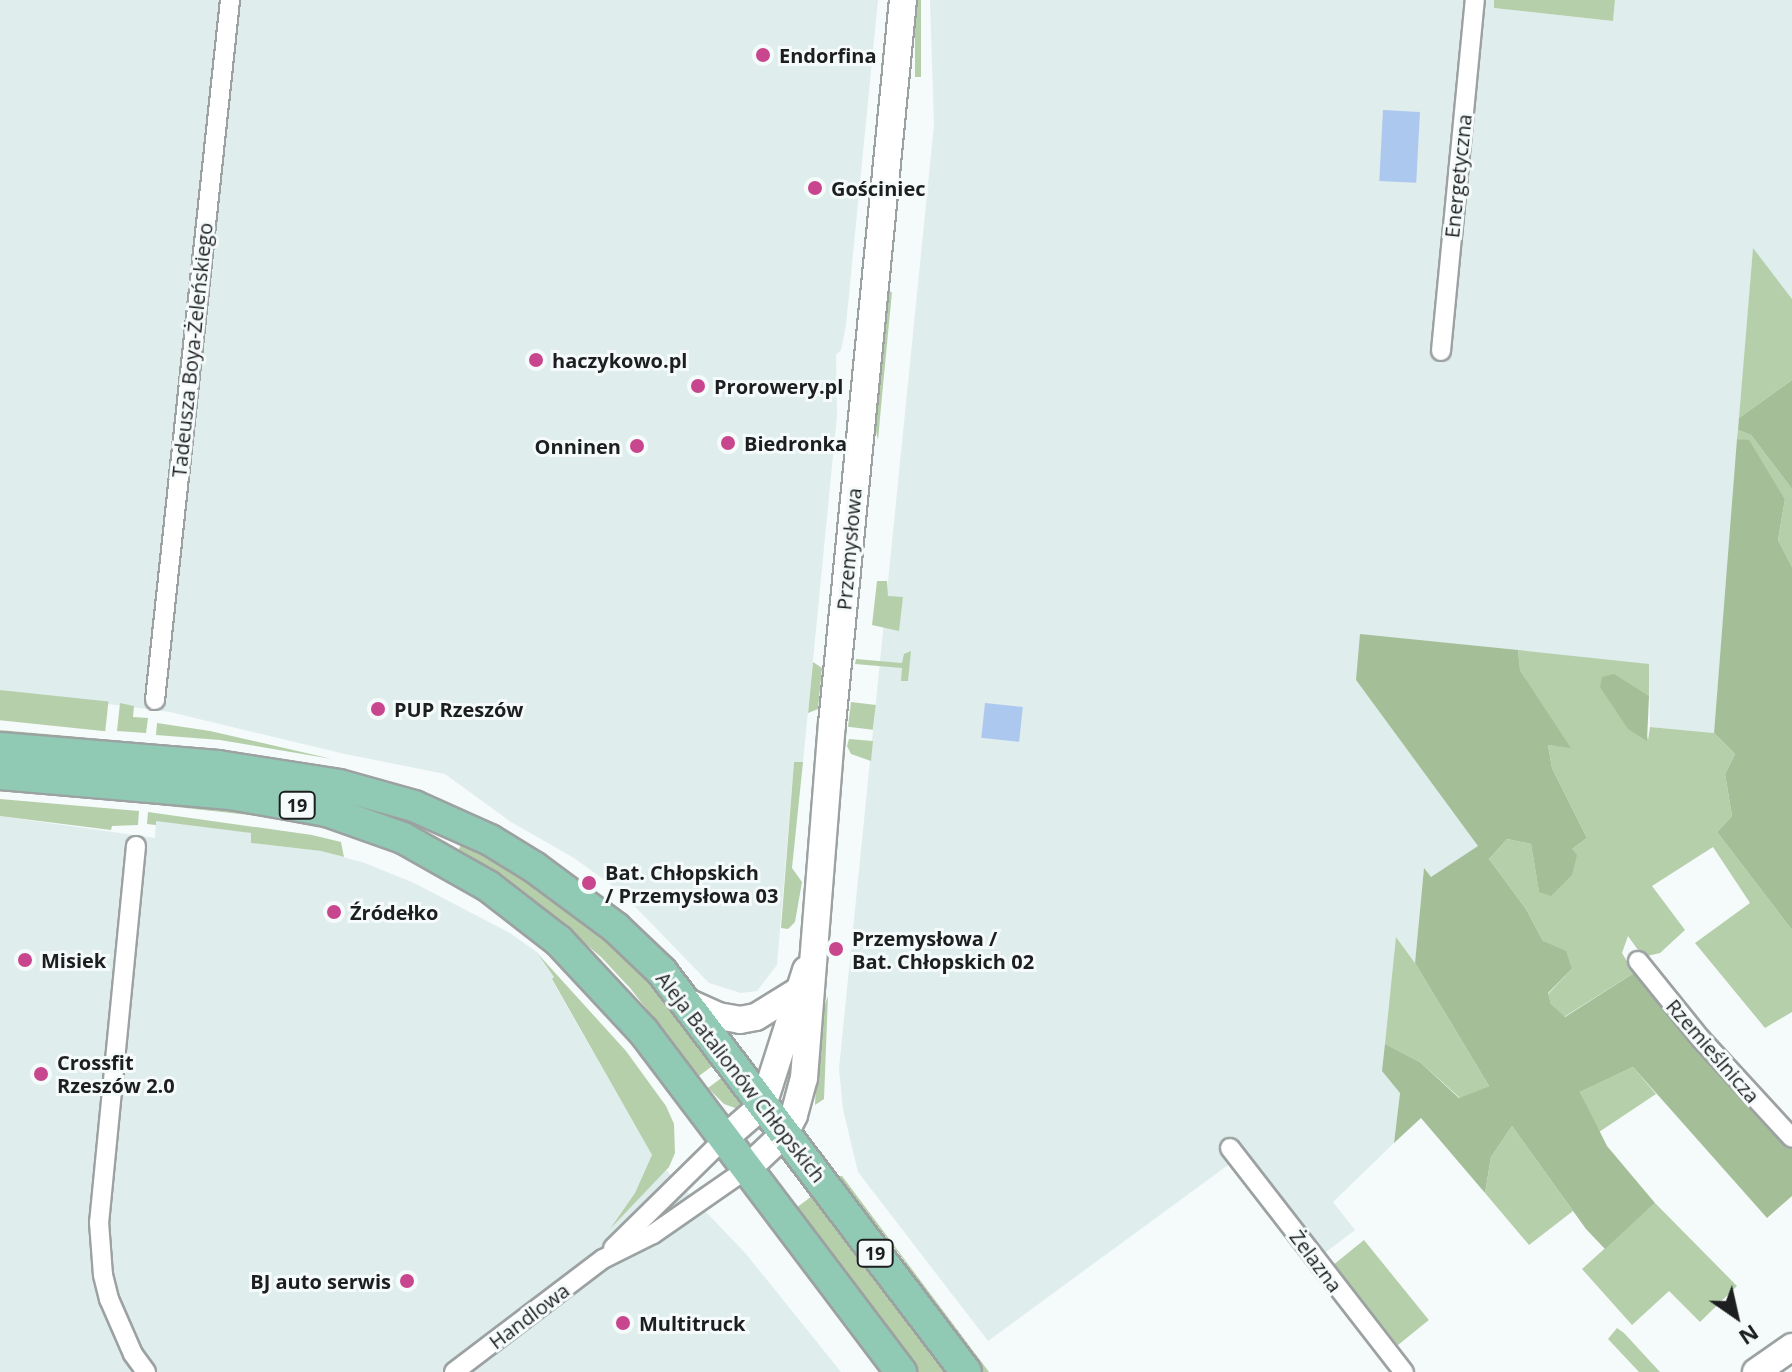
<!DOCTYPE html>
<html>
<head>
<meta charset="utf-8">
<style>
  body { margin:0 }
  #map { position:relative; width:1792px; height:1372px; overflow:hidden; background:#f5fafa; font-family:"Open Sans",sans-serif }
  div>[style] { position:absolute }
  .built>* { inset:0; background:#dfeded }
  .green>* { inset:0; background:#b6cfab; transform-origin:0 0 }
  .forest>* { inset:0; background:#a4bf98 }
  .water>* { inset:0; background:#adc8ef; transform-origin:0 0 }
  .roads { filter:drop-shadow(2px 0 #9ca1a1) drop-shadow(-2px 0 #9ca1a1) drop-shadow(0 2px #9ca1a1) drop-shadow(0 -2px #9ca1a1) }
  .street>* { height:18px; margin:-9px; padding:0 9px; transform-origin:9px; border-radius:9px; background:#fff }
  .secondary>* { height:26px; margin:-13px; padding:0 13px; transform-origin:13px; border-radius:13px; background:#fff }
  .primary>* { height:30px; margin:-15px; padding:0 15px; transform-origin:15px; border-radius:15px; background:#90cab5 }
  .dots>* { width:22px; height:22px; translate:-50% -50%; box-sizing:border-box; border:4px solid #f5fafa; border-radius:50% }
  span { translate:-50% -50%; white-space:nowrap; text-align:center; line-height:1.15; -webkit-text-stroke:6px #f5fafa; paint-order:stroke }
  .shield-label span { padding:2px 6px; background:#f5fafa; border:2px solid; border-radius:6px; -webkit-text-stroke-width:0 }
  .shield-label { font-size:18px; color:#1d1e1f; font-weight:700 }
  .poi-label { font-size:20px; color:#1d1e1f; font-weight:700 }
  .left { translate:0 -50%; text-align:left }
  .right { translate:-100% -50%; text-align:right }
  .street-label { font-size:20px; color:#1d1e1f }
  .north { position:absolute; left:1696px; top:1276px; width:80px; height:80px; -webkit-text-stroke:6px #f5fafa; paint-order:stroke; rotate:146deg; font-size:22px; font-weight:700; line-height:32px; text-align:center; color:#1d1e1f }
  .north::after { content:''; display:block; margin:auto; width:28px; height:36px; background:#1d1e1f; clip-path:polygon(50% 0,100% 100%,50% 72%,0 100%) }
</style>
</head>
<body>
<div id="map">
  <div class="built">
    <div style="clip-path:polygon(0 0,878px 0,846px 325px,841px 350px,836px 355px,837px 415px,803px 762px,794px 762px,777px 965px,757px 991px,741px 993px,709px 983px,621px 892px,574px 858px,511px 822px,445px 774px,345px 754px,170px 712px,0 690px)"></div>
    <div style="clip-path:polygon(930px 0,1494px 0,1494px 8px,1613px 21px,1615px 0,1792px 0,1792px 299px,1753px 249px,1714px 733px,1650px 727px,1649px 665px,1356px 680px,1479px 846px,1430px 878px,1424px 869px,1415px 963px,1397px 938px,1400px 1092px,1394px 1143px,1333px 1202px,1355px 1230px,1322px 1255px,1239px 1157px,988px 1341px,858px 1172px,843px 1109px,839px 1069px,934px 125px)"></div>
    <div style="clip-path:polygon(0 816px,155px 838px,156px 820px,252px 833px,252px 843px,321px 851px,365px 863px,414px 883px,510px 933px,538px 953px,555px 978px,552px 980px,652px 1155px,746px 1254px,841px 1372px,0 1372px)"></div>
  </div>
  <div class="green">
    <div style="left:915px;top:0;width:6px;height:77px"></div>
    <div style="clip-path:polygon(1494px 0,1615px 0,1613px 21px,1494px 8px)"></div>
    <div style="clip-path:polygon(1753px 248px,1792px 299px,1792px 380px,1739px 418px)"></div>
    <div style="clip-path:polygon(892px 292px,882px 396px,878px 440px,874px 422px,886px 293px)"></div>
    <div style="clip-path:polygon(1738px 430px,1751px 435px,1792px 489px,1792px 567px,1778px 540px,1785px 499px,1749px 441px,1737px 439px)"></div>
    <div style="clip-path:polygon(877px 581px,887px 581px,888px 596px,903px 597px,899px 631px,872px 625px)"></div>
    <div style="clip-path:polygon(1518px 650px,1649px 664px,1649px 696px,1636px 689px,1648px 740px,1650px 727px,1714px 733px,1735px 754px,1725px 774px,1732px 816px,1717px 832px,1792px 930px,1792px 1012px,1765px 1028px,1695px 943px,1750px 903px,1713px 847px,1652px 886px,1685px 930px,1660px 953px,1643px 957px,1628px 936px,1622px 953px,1634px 973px,1564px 1017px,1551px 1004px,1548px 994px,1572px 969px,1543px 941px,1526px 909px,1489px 859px,1507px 839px,1531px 844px,1539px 891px,1572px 849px,1587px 838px,1552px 768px,1548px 745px,1570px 747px,1520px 670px)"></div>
    <div style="clip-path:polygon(911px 651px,908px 681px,901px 681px,902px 668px,855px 664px,856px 659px,902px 663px,904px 654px)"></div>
    <div style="clip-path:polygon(813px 662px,822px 668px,818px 709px,808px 713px)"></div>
    <div style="left:0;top:690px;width:109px;height:30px;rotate:6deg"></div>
    <div style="left:851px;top:702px;width:25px;height:25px;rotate:7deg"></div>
    <div style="clip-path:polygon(120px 703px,134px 706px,133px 717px,148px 718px,146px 733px,117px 731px)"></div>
    <div style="clip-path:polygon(157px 723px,210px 731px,332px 759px,220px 740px,156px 735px)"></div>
    <div style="left:0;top:730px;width:145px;height:8px;rotate:5deg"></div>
    <div style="clip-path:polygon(849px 739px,873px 741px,871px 761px,851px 754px,847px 746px)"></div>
    <div style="clip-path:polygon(794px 762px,803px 762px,792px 868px,802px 882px,795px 922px,788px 929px,781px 928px)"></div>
    <div style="clip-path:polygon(150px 797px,242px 806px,326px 829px,259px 816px,149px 804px)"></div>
    <div style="clip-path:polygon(0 799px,139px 811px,138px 825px,112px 826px,111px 830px,0 816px)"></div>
    <div style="clip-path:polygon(148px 812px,312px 835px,341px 842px,344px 857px,321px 851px,251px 843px,251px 833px,156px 821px,156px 825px,147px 824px)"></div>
    <div style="clip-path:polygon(463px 841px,509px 863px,627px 952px,719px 1061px,699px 1076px,630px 988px,601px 957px,534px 900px,457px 853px)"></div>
    <div style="clip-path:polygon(1396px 937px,1415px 963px,1489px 1086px,1460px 1098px,1420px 1062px,1385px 1044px)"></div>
    <div style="clip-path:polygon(538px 954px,626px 1051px,666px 1106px,674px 1124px,675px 1153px,669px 1167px,610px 1229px,635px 1193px,652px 1155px,552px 979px,554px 977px)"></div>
    <div style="clip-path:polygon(828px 996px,824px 1099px,815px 1105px,819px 1020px)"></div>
    <div style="clip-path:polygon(1633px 1067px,1656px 1094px,1599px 1132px,1580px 1092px)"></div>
    <div style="clip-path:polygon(728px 1073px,742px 1100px,738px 1109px,724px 1104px,708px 1088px)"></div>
    <div style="clip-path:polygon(1512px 1126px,1573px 1211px,1529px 1245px,1485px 1193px,1491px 1157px)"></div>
    <div style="clip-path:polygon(838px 1176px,842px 1176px,989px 1372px,978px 1372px,903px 1259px)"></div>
    <div style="left:812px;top:1196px;width:221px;height:25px;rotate:53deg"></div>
    <div style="clip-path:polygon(1655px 1203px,1737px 1286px,1700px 1322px,1669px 1291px,1632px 1325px,1582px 1269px)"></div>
    <div style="left:1364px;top:1240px;width:103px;height:40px;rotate:51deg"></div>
    <div style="clip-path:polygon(1617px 1328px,1624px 1333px,1660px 1372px,1639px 1372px,1608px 1339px)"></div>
  </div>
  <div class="forest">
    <div style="clip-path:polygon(1792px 380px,1792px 489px,1751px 435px,1738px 430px,1739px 418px)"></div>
    <div style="clip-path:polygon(1737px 439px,1749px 440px,1785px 499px,1778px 540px,1792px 567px,1792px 930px,1717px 832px,1732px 816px,1725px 774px,1735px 754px,1714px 733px)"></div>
    <div style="clip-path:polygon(1360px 634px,1518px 650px,1520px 670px,1571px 748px,1548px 745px,1552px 768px,1587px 838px,1572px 849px,1577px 855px,1572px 875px,1551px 896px,1539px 892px,1531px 844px,1507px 839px,1489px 859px,1526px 909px,1543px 941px,1566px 951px,1572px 969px,1548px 993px,1551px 1004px,1565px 1017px,1634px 973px,1750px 1106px,1792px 1147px,1792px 1196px,1767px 1218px,1633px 1067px,1580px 1092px,1607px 1146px,1655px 1203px,1605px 1249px,1586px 1229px,1512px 1126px,1491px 1157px,1485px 1193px,1421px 1118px,1394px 1143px,1400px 1093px,1382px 1071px,1385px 1044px,1420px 1062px,1459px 1098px,1489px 1086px,1415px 963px,1424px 868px,1431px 877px,1478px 846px,1356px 680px)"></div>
    <div style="clip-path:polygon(1614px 674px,1649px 696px,1647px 741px,1628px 729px,1600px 687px,1602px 677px)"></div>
  </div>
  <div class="water">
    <div style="left:1383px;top:110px;width:37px;height:71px;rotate:3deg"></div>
    <div style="left:985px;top:703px;width:38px;height:35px;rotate:6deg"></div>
  </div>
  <div class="roads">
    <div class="street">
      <div style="left:1441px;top:351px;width:353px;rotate:-84.5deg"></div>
      <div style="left:155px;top:700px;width:704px;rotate:-83.88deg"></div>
      <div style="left:136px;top:846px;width:378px;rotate:95.6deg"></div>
      <div style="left:99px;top:1222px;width:53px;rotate:85.7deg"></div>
      <div style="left:103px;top:1275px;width:25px;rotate:76deg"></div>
      <div style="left:109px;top:1299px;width:60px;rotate:66.4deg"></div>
      <div style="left:133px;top:1354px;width:22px;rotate:54deg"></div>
      <div style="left:1638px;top:961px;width:100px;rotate:51.1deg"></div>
      <div style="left:1701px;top:1039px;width:134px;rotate:47.4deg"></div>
      <div style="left:1230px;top:1148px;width:284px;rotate:52.2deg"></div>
      <div style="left:613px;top:1248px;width:157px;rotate:-44.5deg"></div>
      <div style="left:454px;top:1372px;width:187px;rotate:-37.2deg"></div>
      <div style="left:603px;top:1259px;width:56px;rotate:-26.6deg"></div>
      <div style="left:653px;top:1234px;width:116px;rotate:-34.8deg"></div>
    </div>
    <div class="secondary">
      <div style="left:687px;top:1002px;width:34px;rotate:24deg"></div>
      <div style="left:718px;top:1016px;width:22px;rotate:10deg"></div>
      <div style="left:740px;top:1020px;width:16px;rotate:-11deg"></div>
      <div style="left:756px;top:1017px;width:49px;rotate:-31.8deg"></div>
      <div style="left:725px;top:1138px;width:50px;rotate:-41deg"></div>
      <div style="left:763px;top:1105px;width:142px;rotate:-72.3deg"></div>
      <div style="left:748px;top:1168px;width:51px;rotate:-43.4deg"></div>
      <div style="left:785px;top:1133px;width:20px;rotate:-63deg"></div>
      <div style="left:794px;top:1115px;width:38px;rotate:-75deg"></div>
      <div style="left:804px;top:1078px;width:355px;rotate:-85.5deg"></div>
      <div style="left:832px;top:724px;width:727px;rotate:-84.4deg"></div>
      <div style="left:1756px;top:1372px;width:44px;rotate:-34.8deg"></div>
    </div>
    <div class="primary">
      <div style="left:0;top:748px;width:219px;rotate:4.7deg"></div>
      <div style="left:218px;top:766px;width:122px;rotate:8.9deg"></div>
      <div style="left:339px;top:785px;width:78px;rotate:15.6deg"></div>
      <div style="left:414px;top:806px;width:83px;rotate:24.1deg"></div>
      <div style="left:490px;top:840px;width:52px;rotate:31.5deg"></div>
      <div style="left:534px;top:867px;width:102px;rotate:36.6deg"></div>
      <div style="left:616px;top:928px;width:64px;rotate:43.7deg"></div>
      <div style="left:662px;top:972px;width:502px;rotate:52.77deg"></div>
      <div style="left:0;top:774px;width:231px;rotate:5deg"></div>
      <div style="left:230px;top:794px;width:98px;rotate:9.9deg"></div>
      <div style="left:327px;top:811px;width:81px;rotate:19.6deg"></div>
      <div style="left:403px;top:838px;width:98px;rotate:29.5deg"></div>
      <div style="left:488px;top:886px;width:90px;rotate:37.8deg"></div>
      <div style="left:559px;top:941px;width:123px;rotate:47deg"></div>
      <div style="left:643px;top:1031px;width:428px;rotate:52.9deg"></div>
    </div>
  </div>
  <div class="dots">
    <div style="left:763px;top:55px;background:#c8468e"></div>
    <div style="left:815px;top:188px;background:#c8468e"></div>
    <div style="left:536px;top:360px;background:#c8468e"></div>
    <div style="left:698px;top:386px;background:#c8468e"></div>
    <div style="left:728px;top:443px;background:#c8468e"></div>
    <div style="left:637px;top:446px;background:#c8468e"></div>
    <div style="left:378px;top:709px;background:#c8468e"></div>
    <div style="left:589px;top:883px;background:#c8468e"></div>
    <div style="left:334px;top:912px;background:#c8468e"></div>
    <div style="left:836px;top:949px;background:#c8468e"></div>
    <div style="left:25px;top:960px;background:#c8468e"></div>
    <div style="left:41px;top:1074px;background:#c8468e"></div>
    <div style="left:407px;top:1281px;background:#c8468e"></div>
    <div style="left:623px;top:1323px;background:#c8468e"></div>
  </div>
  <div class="shield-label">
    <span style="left:297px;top:805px">19</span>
    <span style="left:875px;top:1253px">19</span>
  </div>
  <div class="poi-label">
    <span class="left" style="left:779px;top:55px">Endorfina</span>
    <span class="left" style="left:831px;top:188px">Gościniec</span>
    <span class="left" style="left:552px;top:360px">haczykowo.pl</span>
    <span class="left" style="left:714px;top:386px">Prorowery.pl</span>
    <span class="left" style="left:744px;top:443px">Biedronka</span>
    <span class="right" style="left:621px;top:446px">Onninen</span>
    <span class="left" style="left:394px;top:709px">PUP Rzeszów</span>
    <span class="left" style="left:605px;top:884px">Bat. Chłopskich<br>/ Przemysłowa 03</span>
    <span class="left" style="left:350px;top:912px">Źródełko</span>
    <span class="left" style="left:852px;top:950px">Przemysłowa /<br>Bat. Chłopskich 02</span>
    <span class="left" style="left:41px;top:960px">Misiek</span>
    <span class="left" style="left:57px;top:1074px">Crossfit<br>Rzeszów 2.0</span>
    <span class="right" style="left:391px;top:1281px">BJ auto serwis</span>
    <span class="left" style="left:639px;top:1323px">Multitruck</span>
  </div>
  <div class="street-label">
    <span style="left:1458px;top:176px;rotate:-84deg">Energetyczna</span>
    <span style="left:192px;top:350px;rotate:-84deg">Tadeusza Boya-Żeleńskiego</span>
    <span style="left:849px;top:549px;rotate:-85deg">Przemysłowa</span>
    <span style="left:1713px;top:1051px;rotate:49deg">Rzemieślnicza</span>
    <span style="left:741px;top:1077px;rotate:52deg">Aleja Batalionów Chłopskich</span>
    <span style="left:1316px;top:1261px;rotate:53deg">Żelazna</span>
    <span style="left:529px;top:1316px;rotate:-37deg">Handlowa</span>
  </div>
  <div class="north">N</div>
</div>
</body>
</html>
